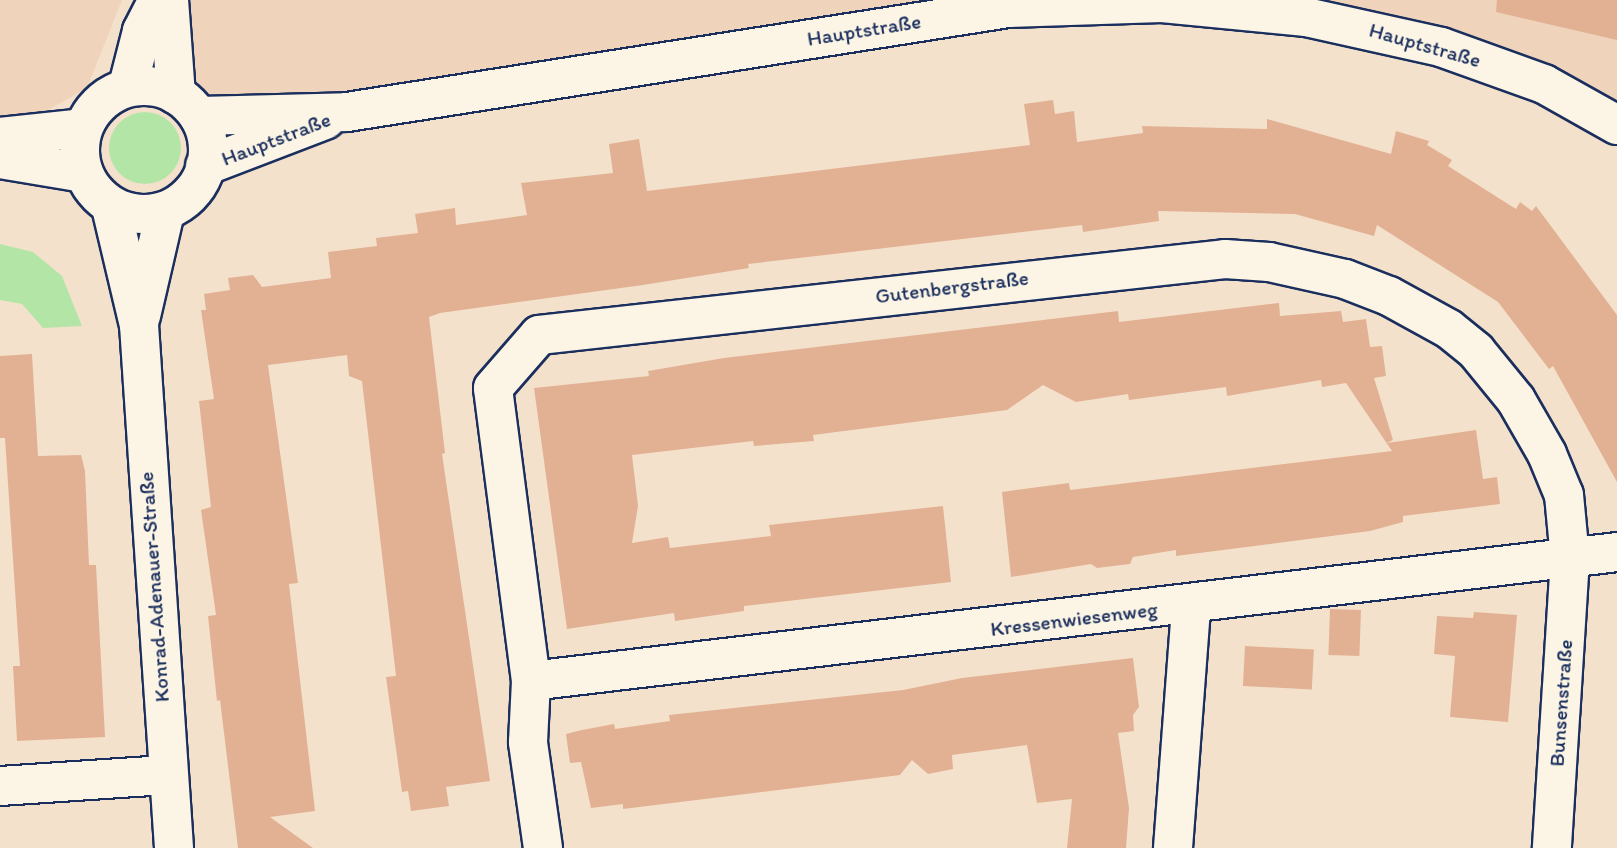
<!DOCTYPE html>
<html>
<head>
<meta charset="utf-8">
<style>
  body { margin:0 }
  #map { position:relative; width:1617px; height:848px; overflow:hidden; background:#f4e1cc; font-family:Itim,sans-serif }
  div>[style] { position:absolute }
  .built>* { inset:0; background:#efd3bb }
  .green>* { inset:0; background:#b3e6a6 }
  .round { border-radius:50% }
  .building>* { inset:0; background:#e2b193; transform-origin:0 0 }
  .roads { filter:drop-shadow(2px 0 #1b2f5e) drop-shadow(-2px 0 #1b2f5e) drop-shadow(0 2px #1b2f5e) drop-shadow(0 -2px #1b2f5e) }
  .minor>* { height:38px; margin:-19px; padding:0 19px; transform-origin:19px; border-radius:19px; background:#fcf5e5 }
  .tertiary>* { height:38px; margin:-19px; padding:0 19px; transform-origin:19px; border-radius:19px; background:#fcf5e5 }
  .tertiary>.ring { margin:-19px; padding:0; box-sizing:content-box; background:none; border:38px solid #fcf5e5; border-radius:50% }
  span { translate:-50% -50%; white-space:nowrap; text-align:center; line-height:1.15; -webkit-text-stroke:5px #fcf5e5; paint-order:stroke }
  .street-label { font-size:21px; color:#1b2f5e }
</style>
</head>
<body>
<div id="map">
  <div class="built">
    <div style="clip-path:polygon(0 0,122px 0,87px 88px,39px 115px,0 115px)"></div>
    <div style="clip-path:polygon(169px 0,1617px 0,1617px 137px,1497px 74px,1162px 3px,199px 116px)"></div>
  </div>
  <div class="green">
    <div class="round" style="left:109px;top:112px;width:72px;height:72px"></div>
    <div style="clip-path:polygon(0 244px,33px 252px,62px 276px,82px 326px,43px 328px,22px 304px,0 300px)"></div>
  </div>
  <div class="building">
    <div style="clip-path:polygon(1497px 0,1617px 0,1617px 40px,1496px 12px)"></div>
    <div style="clip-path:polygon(1053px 100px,1055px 114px,1074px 111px,1077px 142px,1143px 133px,1142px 126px,1267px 129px,1267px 119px,1391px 154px,1396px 131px,1429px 141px,1427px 145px,1452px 160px,1448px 166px,1516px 209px,1520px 202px,1532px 211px,1536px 206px,1617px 315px,1617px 482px,1553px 366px,1549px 369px,1498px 302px,1377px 225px,1374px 236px,1295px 214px,1158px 211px,1159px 221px,1083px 232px,1082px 225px,748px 264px,749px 268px,643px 285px,440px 313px,429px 317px,445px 453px,442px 454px,490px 781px,446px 787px,449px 806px,411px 811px,408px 791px,402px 792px,386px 677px,396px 676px,362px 381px,349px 376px,347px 355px,268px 365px,298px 583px,289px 584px,315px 811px,270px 817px,313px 848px,238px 848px,220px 700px,217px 701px,208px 616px,216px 615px,201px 510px,211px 507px,199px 401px,214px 399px,201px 310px,206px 310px,204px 294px,230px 290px,228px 278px,253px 275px,262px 287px,331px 278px,328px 252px,377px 246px,376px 238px,418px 233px,415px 214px,455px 208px,456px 225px,527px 215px,521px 183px,613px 173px,609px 144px,639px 139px,647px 191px,1030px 145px,1024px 104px)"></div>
    <div style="clip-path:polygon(1279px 303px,1280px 316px,1341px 311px,1343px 322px,1366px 319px,1370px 347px,1382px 346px,1386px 376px,1374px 378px,1393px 440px,1387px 443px,1476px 430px,1483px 479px,1497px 477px,1500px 504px,1403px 516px,1403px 522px,1370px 531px,1176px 556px,1176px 550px,1133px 557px,1130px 564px,1097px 568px,1091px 564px,1011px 577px,1002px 492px,1069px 483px,1070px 490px,1392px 451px,1346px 383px,1322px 387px,1321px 380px,1227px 396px,1226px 387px,1129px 400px,1128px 394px,1076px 402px,1043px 385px,1007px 410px,813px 435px,814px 441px,754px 446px,753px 441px,632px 455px,638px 506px,632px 543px,668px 537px,670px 548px,771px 536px,769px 525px,943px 506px,951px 582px,744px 606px,744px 611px,675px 621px,674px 613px,567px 629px,534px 388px,649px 376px,648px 371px,724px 358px,1118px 311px,1119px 322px)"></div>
    <div style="clip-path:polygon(32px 354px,38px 456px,81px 455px,85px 471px,89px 565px,96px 565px,105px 737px,17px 741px,13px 666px,20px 666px,5px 438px,0 438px,0 356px)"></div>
    <div style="left:1330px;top:609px;width:31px;height:46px;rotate:2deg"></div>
    <div style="clip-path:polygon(1474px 612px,1517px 615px,1508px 722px,1450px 717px,1455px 656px,1434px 654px,1437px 616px,1473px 618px)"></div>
    <div style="left:1245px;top:646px;width:69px;height:40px;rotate:3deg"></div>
    <div style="clip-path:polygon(1133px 658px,1139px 707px,1133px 715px,1134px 731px,1118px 733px,1129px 808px,1126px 848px,1067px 848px,1072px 799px,1037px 803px,1027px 745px,952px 755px,953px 769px,928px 774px,912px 760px,900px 775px,623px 809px,623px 804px,591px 808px,581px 762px,570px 763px,566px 734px,582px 730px,614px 724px,615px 729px,670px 721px,669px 715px,903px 690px,962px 678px)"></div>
  </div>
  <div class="roads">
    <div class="minor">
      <div style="left:169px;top:0;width:95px;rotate:85.8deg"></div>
      <div style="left:128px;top:86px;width:57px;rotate:-75.7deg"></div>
      <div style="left:142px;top:31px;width:35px;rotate:-63deg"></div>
      <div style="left:111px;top:207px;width:121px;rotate:76.7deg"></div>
      <div style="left:139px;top:325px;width:524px;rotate:86.17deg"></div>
      <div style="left:141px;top:316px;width:107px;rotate:-77deg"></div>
      <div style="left:531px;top:681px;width:1094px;rotate:-6.77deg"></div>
      <div style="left:0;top:786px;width:166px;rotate:-3.8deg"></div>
      <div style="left:543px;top:848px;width:107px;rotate:-98.1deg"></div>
      <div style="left:528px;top:742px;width:61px;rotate:-87.2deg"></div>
      <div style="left:531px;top:681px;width:295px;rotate:-97.4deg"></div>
      <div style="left:493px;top:388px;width:70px;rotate:-49deg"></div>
      <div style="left:539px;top:335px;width:690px;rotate:-6.32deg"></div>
      <div style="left:1225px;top:259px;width:44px;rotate:3.9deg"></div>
      <div style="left:1269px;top:262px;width:78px;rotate:12.6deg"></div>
      <div style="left:1345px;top:279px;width:47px;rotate:21.1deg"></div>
      <div style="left:1389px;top:296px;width:68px;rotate:28.8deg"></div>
      <div style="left:1449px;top:329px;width:35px;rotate:39deg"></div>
      <div style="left:1476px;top:351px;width:63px;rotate:50.8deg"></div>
      <div style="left:1516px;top:400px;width:62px;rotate:60.1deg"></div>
      <div style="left:1547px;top:454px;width:44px;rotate:67.5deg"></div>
      <div style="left:1564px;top:495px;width:64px;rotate:84.6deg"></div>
      <div style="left:1570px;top:559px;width:290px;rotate:93.6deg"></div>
      <div style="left:1173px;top:848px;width:243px;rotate:-85.7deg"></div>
    </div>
    <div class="tertiary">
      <div class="ring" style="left:80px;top:86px;width:90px;height:90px"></div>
      <div style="left:199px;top:116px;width:148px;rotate:-1.5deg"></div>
      <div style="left:347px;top:112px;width:669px;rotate:-8.94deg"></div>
      <div style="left:1008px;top:8px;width:154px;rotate:-1.9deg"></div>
      <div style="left:1162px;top:3px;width:145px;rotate:5.6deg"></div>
      <div style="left:1306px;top:17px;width:138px;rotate:12.5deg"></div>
      <div style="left:1441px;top:47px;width:109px;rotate:19.8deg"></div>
      <div style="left:1544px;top:84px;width:84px;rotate:29.3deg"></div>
      <div style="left:0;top:137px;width:83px;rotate:-6.2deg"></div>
      <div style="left:0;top:159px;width:85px;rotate:9.5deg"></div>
      <div style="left:205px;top:166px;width:129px;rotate:-21deg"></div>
    </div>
  </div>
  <div class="street-label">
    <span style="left:864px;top:30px;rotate:-9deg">Hauptstraße</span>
    <span style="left:1425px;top:45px;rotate:16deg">Hauptstraße</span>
    <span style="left:276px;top:139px;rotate:-21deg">Hauptstraße</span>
    <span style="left:952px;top:287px;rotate:-7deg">Gutenbergstraße</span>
    <span style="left:154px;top:587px;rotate:-94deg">Konrad-Adenauer-Straße</span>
    <span style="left:1074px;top:619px;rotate:-7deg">Kressenwiesenweg</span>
    <span style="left:1561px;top:703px;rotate:-86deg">Bunsenstraße</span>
  </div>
</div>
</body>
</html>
